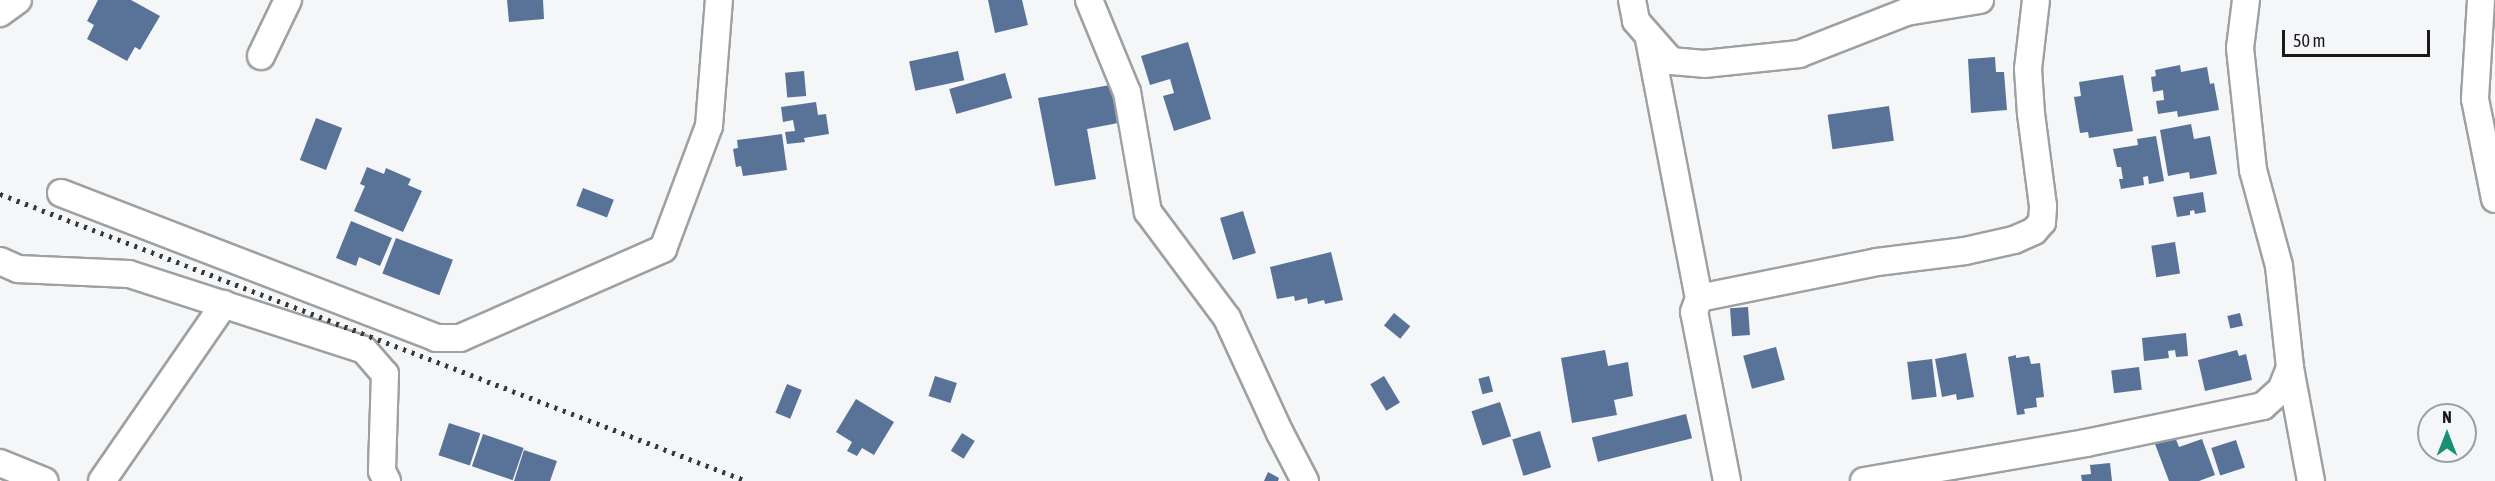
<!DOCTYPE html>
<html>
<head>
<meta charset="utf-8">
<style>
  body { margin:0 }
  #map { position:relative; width:2495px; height:481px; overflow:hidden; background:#f4f6f8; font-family:"Asap Condensed",sans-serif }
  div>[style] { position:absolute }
  .building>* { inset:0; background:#587298; transform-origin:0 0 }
  .roads { filter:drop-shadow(2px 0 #9ea0a1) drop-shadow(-2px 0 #9ea0a1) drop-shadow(0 2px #9ea0a1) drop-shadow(0 -2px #9ea0a1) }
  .minor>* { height:26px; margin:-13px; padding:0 13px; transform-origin:13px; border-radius:13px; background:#fff }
  .rail>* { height:4.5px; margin-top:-2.25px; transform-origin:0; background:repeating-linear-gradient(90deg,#353637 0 3px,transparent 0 9px) }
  span { translate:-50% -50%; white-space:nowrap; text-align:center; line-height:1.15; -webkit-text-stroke:4.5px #f4f6f8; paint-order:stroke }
  .north { position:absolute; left:2417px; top:403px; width:60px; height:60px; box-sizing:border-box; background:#f4f6f8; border:2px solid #9c9e9f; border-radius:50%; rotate:0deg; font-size:16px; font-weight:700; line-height:24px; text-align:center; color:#19191a }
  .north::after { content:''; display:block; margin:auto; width:21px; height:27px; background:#189075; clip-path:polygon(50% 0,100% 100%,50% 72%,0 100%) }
  .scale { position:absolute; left:2282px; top:30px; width:148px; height:27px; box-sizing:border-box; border:3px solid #19191a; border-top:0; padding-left:8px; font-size:18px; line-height:21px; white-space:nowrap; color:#19191a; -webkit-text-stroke:4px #f4f6f8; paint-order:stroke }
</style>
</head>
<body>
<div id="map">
  <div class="building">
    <div style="clip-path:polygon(98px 0,131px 0,160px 16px,140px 50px,135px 47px,127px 61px,87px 39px,94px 25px,87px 21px)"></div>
    <div style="clip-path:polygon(507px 0,543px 0,544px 19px,509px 22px)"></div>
    <div style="clip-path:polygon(988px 0,1022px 0,1028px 25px,995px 33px)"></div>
    <div style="clip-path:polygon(1188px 42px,1211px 119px,1174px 131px,1163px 96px,1174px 93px,1170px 79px,1150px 85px,1141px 56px)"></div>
    <div style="left:958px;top:51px;width:30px;height:50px;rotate:78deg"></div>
    <div style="clip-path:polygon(1995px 57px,1996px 72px,2004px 72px,2007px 110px,1971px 113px,1968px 59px)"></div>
    <div style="clip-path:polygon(2180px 65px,2181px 72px,2207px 67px,2210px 84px,2214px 83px,2219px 110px,2178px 117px,2177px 111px,2158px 114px,2156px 101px,2164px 100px,2163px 90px,2153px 92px,2151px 77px,2156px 76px,2155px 70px)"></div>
    <div style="left:804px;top:71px;width:25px;height:19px;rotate:85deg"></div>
    <div style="left:1005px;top:73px;width:26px;height:58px;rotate:74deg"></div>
    <div style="clip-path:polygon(2123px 75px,2133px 131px,2089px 138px,2088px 132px,2080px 133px,2074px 97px,2081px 96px,2079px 82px)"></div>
    <div style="clip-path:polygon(1110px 85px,1118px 123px,1087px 129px,1096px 179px,1055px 186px,1038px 98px)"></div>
    <div style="clip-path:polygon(816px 102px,818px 115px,826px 114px,829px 134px,804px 138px,805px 142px,787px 144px,785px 132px,795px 131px,793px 120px,783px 122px,781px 107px)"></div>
    <div style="left:1889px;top:106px;width:35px;height:62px;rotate:82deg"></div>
    <div style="left:316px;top:118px;width:28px;height:45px;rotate:21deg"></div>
    <div style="clip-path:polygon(2191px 124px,2194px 139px,2210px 136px,2217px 174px,2190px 179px,2189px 172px,2168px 176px,2160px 130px)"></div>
    <div style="clip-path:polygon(782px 134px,787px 170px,743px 176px,741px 166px,736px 167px,733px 149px,738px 148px,737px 140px)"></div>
    <div style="clip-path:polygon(2156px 136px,2164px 181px,2149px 184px,2148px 176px,2143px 177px,2144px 185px,2121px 189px,2119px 179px,2123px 179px,2121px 167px,2117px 167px,2113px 149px,2138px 145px,2137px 139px)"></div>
    <div style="clip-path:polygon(367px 167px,384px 174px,386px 168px,411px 179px,408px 185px,422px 191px,403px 232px,354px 211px,365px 186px,360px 184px)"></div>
    <div style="left:583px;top:188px;width:33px;height:19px;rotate:21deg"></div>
    <div style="clip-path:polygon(2203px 192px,2206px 212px,2195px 214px,2194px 210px,2190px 211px,2190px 215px,2177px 217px,2173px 197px)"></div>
    <div style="left:1243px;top:211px;width:44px;height:24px;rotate:73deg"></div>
    <div style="clip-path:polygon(351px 221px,392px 238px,380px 266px,359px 257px,356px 266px,336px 258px)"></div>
    <div style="left:396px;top:238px;width:61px;height:38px;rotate:21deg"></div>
    <div style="left:2175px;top:242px;width:32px;height:24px;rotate:81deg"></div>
    <div style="clip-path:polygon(1331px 252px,1343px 300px,1325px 304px,1324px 300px,1308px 304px,1307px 298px,1295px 301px,1294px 296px,1277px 299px,1270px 267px)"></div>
    <div style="left:1748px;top:307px;width:28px;height:18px;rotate:86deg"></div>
    <div style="left:1394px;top:313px;width:21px;height:16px;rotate:39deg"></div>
    <div style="left:2240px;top:313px;width:13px;height:13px;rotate:77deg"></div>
    <div style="clip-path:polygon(2186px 333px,2188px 356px,2176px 357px,2175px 350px,2168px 351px,2169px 358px,2144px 361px,2142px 338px)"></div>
    <div style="left:1776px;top:347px;width:34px;height:34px;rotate:75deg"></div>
    <div style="clip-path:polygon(1605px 350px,1608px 366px,1628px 362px,1633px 396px,1614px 400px,1617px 415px,1572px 423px,1561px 358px)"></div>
    <div style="clip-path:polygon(2237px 350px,2239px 356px,2246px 354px,2252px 380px,2205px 391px,2198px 360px)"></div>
    <div style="clip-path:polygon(1966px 353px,1974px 397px,1957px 400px,1956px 394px,1942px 397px,1935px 359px)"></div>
    <div style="clip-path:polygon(2016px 355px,2016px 358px,2029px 356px,2031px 364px,2040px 363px,2044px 397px,2036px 398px,2037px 407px,2024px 409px,2025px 414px,2017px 415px,2008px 357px)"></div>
    <div style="left:1932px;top:359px;width:38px;height:25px;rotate:83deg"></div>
    <div style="left:2139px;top:367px;width:23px;height:28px;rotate:83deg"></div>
    <div style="left:935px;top:376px;width:23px;height:21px;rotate:18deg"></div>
    <div style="left:1384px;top:376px;width:31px;height:16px;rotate:59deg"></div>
    <div style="left:1489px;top:376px;width:16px;height:11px;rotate:75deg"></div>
    <div style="left:787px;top:384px;width:16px;height:31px;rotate:22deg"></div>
    <div style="clip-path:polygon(856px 399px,894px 422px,874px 455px,862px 448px,857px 456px,847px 451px,852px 442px,836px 432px)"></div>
    <div style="left:1500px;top:402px;width:36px;height:30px;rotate:72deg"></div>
    <div style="left:1686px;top:414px;width:25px;height:97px;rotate:76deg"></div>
    <div style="left:449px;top:423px;width:33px;height:34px;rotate:18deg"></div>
    <div style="left:1540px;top:431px;width:38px;height:29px;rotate:73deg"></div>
    <div style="left:962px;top:433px;width:15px;height:21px;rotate:32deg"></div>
    <div style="left:483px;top:434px;width:43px;height:34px;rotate:19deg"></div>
    <div style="clip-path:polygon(2175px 437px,2179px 447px,2202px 439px,2215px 475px,2199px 481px,2169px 481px,2155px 444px)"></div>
    <div style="left:2236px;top:440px;width:29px;height:26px;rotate:72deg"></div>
    <div style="clip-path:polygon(524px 450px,557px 461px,550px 481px,514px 481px)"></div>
    <div style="clip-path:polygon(2110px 463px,2112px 481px,2082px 481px,2081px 475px,2091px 474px,2090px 465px)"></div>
    <div style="clip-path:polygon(1268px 472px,1279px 478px,1278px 481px,1264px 481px)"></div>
  </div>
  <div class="roads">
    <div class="minor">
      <div style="left:1089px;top:0;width:100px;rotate:67.6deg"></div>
      <div style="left:1127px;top:92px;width:122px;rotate:80.1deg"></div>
      <div style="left:1148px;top:212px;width:132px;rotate:53.3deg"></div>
      <div style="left:1227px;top:318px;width:127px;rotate:65.3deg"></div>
      <div style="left:1280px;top:433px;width:54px;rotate:62.5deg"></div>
      <div style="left:1632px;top:0;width:21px;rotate:79deg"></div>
      <div style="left:1636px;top:21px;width:53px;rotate:48.8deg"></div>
      <div style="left:1671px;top:61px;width:33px;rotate:5deg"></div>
      <div style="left:1704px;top:64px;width:96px;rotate:-6deg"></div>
      <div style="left:1799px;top:54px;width:115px;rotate:-21.4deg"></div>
      <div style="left:1906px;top:12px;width:75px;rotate:-9.2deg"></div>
      <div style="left:2246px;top:0;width:48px;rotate:97.1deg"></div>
      <div style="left:2240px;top:48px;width:123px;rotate:83.9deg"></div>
      <div style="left:2253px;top:170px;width:99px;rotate:74.8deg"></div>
      <div style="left:2279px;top:266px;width:103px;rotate:83.8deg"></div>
      <div style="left:2290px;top:368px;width:115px;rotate:79.5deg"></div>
      <div style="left:2481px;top:0;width:99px;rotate:93.5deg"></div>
      <div style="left:2475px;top:99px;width:102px;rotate:78.7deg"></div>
      <div style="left:0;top:13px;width:22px;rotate:-36deg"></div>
      <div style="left:1649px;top:39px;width:264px;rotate:79.1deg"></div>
      <div style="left:261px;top:56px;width:62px;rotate:-64.3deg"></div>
      <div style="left:61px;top:193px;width:402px;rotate:21.1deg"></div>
      <div style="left:436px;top:338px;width:24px"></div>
      <div style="left:460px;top:338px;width:222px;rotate:-23.7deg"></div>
      <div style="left:663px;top:249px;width:131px;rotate:-69.5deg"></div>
      <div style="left:709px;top:126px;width:126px;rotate:-85.5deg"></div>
      <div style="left:0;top:261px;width:20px;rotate:24deg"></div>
      <div style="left:18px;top:269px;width:111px;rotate:2.6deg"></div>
      <div style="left:129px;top:274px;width:247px;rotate:17.9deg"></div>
      <div style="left:364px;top:350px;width:32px;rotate:49deg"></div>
      <div style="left:385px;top:374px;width:97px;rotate:91.8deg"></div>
      <div style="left:382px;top:471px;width:11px;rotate:63deg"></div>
      <div style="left:0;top:463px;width:48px;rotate:22.2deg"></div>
      <div style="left:102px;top:481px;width:215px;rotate:-55.4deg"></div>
      <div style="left:1727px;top:481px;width:172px;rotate:-101deg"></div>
      <div style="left:1694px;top:312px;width:15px;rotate:-70deg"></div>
      <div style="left:1699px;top:298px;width:182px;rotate:-11.4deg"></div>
      <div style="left:1877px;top:262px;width:89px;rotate:-7.1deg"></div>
      <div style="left:1965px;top:251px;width:50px;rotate:-12.7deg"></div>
      <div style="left:2014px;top:240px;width:22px;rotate:-24deg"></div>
      <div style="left:2034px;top:231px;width:12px;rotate:-48deg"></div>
      <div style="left:2042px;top:222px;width:16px;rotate:-86deg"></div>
      <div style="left:2043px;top:206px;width:93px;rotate:-97.4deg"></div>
      <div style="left:2031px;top:114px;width:45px;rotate:-93.8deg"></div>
      <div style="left:2028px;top:69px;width:69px;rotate:-83.4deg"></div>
      <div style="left:1864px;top:481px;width:225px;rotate:-9.7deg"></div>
      <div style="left:2086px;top:443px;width:181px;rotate:-11.8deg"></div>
      <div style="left:2263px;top:406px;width:24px;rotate:-42deg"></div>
      <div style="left:2281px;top:390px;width:24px;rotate:-68deg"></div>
    </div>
  </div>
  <div class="rail">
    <div style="left:0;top:194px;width:800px;rotate:21.02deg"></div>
  </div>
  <div class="north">N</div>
  <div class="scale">50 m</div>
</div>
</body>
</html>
